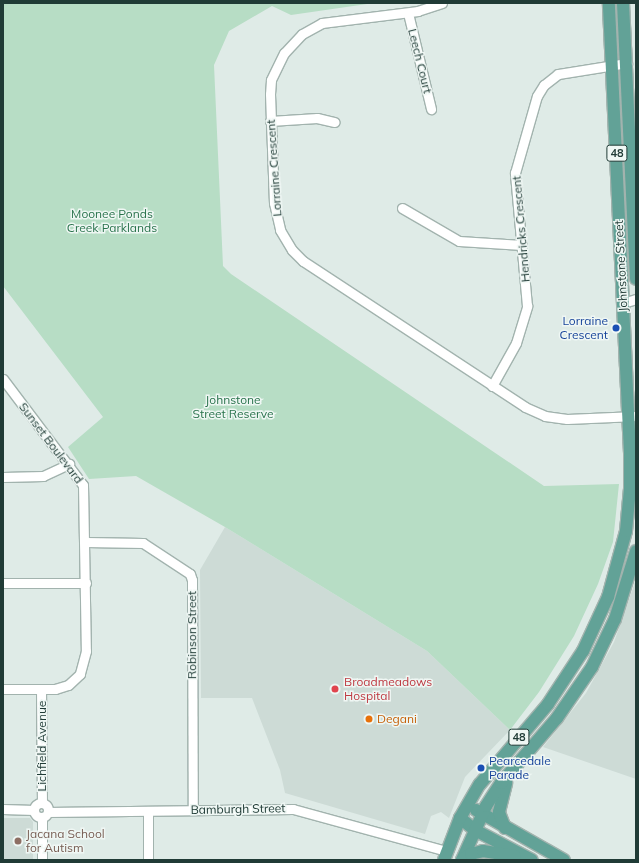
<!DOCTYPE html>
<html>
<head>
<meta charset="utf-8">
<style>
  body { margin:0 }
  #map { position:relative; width:639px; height:863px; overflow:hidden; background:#dfebe7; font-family:Mulish,sans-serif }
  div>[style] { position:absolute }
  .built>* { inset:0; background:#cddbd6 }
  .green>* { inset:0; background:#b7ddc5 }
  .roads { filter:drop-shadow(1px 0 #a2b3ae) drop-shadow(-1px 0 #a2b3ae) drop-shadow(0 1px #a2b3ae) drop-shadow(0 -1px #a2b3ae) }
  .minor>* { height:9px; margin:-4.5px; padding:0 4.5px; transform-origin:4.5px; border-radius:4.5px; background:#fff }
  .minor>.ring { margin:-4.5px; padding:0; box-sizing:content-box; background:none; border:9px solid #fff; border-radius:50% }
  .major>* { height:12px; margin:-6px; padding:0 6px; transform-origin:6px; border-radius:6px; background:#62a297 }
  .dots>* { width:11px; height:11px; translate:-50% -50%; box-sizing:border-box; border:2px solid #eff7f4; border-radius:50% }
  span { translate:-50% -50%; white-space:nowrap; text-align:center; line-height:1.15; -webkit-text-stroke:3px #eff7f4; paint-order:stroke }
  .shield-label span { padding:1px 3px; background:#eff7f4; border:1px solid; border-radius:3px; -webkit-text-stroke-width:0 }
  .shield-label { font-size:11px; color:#203b36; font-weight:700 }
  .street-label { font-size:12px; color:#203b36 }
  .park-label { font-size:12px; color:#29734c }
  .transit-label { font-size:12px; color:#164399 }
  .right { translate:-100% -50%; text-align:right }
  .left { translate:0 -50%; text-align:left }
  .health-label { font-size:12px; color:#be3a42 }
  .food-label { font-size:12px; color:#c56008 }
  .education-label { font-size:12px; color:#785e54 }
  .frame { position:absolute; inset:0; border:4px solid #203b36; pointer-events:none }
</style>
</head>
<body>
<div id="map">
  <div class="built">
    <div style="clip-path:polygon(225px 527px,427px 651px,510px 730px,465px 777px,449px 818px,441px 812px,431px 816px,425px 834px,285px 793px,280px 770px,252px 698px,201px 698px,200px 570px)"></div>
    <div style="clip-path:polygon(636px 579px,636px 779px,543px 747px,586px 693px,614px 642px)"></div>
    <div style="clip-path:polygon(3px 818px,30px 818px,33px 822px,33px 860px,3px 860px)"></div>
  </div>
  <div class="green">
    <div style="clip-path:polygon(3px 3px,374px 3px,291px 15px,272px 6px,229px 31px,214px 65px,223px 266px,231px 274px,544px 486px,619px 484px,613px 542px,598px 584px,574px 636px,539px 692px,510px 730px,427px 651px,225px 527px,136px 476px,89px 479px,68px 447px,103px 417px,3px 286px)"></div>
  </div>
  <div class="roads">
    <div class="minor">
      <div style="left:442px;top:3px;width:25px;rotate:162deg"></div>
      <div style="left:418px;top:11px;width:97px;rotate:172.9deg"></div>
      <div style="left:322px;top:23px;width:23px;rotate:151deg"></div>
      <div style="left:302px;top:34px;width:26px;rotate:133deg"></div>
      <div style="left:284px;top:53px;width:30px;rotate:116deg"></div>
      <div style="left:271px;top:80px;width:14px;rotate:94deg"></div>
      <div style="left:270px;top:94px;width:109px;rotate:87.9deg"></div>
      <div style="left:274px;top:203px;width:28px;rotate:77deg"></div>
      <div style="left:280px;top:230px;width:23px;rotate:59deg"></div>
      <div style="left:292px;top:250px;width:16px;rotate:45deg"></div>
      <div style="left:303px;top:261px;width:266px;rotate:33.3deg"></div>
      <div style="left:525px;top:407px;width:22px;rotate:24deg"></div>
      <div style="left:545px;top:416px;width:22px;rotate:8deg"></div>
      <div style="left:567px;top:419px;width:69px;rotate:-2.5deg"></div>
      <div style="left:408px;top:13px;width:99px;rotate:76.5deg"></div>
      <div style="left:270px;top:121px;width:47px;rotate:-3.7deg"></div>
      <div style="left:317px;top:118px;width:18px;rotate:13deg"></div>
      <div style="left:402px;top:208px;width:66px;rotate:30.1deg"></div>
      <div style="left:459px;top:241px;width:63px;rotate:3.6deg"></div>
      <div style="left:623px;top:303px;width:14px;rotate:-17deg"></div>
      <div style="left:3px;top:379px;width:133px;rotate:53deg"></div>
      <div style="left:83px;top:485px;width:166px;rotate:89deg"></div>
      <div style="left:86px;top:651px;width:24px;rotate:105deg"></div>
      <div style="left:80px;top:674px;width:16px;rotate:137deg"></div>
      <div style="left:68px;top:685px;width:14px;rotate:163deg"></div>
      <div style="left:55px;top:689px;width:52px;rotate:180deg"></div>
      <div style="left:492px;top:386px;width:49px;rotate:-60.8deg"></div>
      <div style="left:516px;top:343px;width:39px;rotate:-73deg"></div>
      <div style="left:527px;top:306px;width:134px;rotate:-95.2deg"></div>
      <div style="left:515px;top:173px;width:80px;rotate:-74.1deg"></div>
      <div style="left:537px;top:96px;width:13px;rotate:-58deg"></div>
      <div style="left:544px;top:85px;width:18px;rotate:-38deg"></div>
      <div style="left:558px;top:74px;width:70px;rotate:-9.1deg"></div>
      <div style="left:3px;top:477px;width:40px;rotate:-1.4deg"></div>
      <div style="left:43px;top:476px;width:29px;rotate:-25deg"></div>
      <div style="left:86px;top:542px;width:57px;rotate:1deg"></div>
      <div style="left:143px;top:543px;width:56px;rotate:33.4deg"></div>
      <div style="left:190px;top:574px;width:6px;rotate:72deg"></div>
      <div style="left:192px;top:580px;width:230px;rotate:89.8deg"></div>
      <div style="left:3px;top:583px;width:83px"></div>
      <div style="left:41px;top:689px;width:114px;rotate:89.5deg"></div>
      <div class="ring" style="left:34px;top:803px;width:5px;height:5px"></div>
      <div style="left:3px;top:809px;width:31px;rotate:2deg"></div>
      <div style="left:48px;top:812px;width:245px;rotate:-0.7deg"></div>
      <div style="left:293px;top:809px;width:160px;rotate:15.3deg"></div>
      <div style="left:42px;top:860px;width:43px;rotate:-90deg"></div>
      <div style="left:148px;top:860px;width:48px;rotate:-90deg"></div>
    </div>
    <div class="major">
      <div style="left:623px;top:3px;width:276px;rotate:87.3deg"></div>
      <div style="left:476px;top:810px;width:101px;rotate:29.6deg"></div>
      <div style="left:460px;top:818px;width:19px;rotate:39deg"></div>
      <div style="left:475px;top:830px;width:64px;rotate:27.8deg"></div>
      <div style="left:505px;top:828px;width:17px;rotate:-111deg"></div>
      <div style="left:499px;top:812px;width:30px;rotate:-76deg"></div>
      <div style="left:444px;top:860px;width:45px;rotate:-69.1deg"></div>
      <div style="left:460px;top:818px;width:39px;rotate:-60deg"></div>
      <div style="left:480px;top:784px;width:105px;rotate:-49.6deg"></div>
      <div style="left:548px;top:704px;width:64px;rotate:-56.6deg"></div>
      <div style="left:583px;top:651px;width:60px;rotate:-65.2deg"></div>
      <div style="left:608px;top:597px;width:68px;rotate:-74.7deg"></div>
      <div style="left:626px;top:531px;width:42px;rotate:-84.6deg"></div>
      <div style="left:630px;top:489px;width:36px;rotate:-90deg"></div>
      <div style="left:630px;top:453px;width:450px;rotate:-92.7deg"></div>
      <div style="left:462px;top:860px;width:59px;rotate:-66deg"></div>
      <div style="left:486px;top:806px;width:27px;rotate:-57deg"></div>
      <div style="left:501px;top:783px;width:86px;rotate:-49.3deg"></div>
      <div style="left:557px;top:718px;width:62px;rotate:-55.5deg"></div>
      <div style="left:592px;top:667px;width:53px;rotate:-64.4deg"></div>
      <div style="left:615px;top:619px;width:71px;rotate:-72.8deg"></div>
      <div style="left:462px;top:860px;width:11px;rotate:-34deg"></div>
      <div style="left:471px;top:854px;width:12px;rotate:-14deg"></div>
      <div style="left:483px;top:851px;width:32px;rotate:9deg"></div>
    </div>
  </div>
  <div class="dots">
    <div style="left:616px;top:328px;background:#1a4fb4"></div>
    <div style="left:335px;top:689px;background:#e0444e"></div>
    <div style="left:369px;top:719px;background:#e8710a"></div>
    <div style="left:481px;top:768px;background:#1a4fb4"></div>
    <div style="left:18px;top:841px;background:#8d6e63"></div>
  </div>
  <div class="shield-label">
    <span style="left:617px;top:153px">48</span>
    <span style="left:519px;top:737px">48</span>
  </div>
  <div class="street-label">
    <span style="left:420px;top:61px;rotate:76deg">Leech Court</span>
    <span style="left:274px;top:168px;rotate:-94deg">Lorraine Crescent</span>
    <span style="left:521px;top:229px;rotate:-95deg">Hendricks Crescent</span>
    <span style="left:621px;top:266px;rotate:-93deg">Johnstone Street</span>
    <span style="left:51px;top:443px;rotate:53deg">Sunset Boulevard</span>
    <span style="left:192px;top:635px;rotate:-90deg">Robinson Street</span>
    <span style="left:42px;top:746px;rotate:-90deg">Lichfield Avenue</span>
    <span style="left:238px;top:809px;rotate:-1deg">Bamburgh Street</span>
  </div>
  <div class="park-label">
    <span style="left:112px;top:221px">Moonee Ponds<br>Creek Parklands</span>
    <span style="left:233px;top:407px">Johnstone<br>Street Reserve</span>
  </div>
  <div class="transit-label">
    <span class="right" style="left:608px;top:328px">Lorraine<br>Crescent</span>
    <span class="left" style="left:489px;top:768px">Pearcedale<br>Parade</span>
  </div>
  <div class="health-label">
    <span class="left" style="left:344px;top:689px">Broadmeadows<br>Hospital</span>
  </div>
  <div class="food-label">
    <span class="left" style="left:377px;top:719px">Degani</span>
  </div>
  <div class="education-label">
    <span class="left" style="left:26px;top:841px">Jacana School<br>for Autism</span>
  </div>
  <div class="frame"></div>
</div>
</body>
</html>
